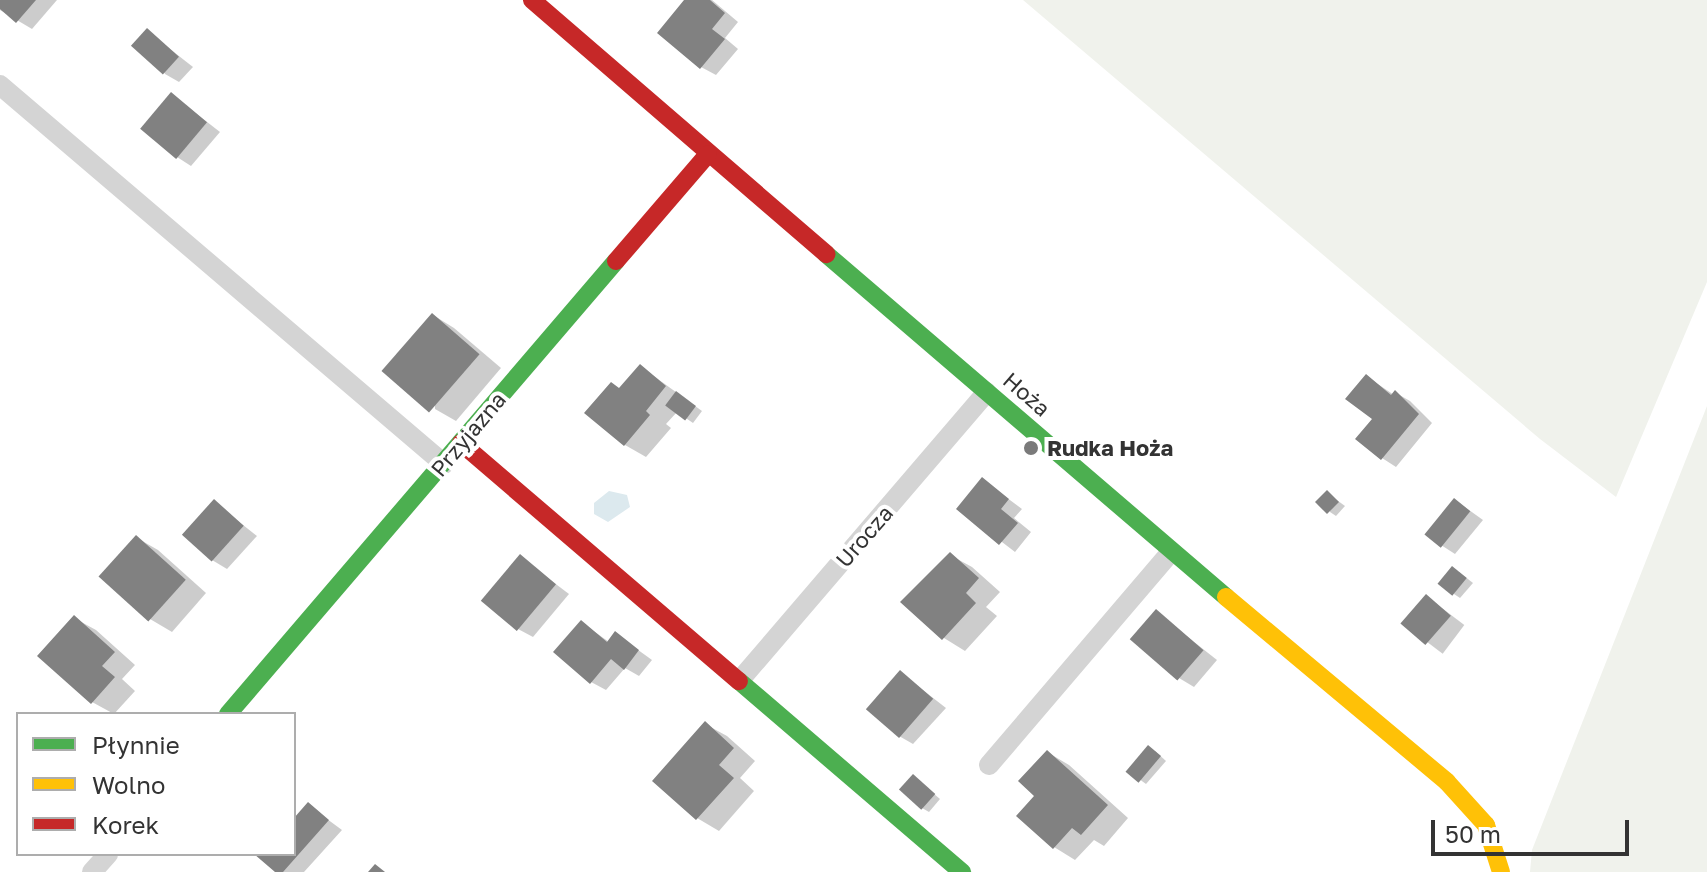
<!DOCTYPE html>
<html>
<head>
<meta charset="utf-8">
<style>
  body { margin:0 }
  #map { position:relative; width:1707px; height:872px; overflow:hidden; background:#fff; font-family:"Golos Text",sans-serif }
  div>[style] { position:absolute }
  .green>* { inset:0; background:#f0f2ec }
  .water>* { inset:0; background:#dce9ee }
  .shadow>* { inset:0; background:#0003; transform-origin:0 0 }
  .building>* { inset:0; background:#818181; transform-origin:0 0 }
  .street>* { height:20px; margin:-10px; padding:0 10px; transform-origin:10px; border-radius:10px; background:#d4d4d4 }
  .fast>* { height:18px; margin:-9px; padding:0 9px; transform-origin:9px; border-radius:9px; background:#4caf50 }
  .slow>* { height:18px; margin:-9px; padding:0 9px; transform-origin:9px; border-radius:9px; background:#ffc107 }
  .jam>* { height:18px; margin:-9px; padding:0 9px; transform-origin:9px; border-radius:9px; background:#c62828 }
  .dots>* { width:22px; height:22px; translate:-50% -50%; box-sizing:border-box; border:4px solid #fff; border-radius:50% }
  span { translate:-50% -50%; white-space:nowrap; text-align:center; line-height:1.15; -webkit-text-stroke:8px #fff; paint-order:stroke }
  .street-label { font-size:22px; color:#333 }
  .poi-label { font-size:22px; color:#333; font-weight:700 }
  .left { translate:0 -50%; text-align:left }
  .legend { position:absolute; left:16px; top:712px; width:280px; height:144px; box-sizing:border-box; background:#fff; border:2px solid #adadad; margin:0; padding:10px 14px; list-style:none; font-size:24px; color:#333 }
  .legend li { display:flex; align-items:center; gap:16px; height:40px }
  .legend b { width:40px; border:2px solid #adadad }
  .scale { position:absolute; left:1431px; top:820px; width:198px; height:36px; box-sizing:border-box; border:4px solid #333; border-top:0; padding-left:10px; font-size:24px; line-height:28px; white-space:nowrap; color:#333; -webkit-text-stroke:6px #fff; paint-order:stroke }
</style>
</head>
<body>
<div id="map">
  <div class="green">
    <div style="clip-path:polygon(1023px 0,1707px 0,1707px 282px,1616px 497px,1540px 439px)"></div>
    <div style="clip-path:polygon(1707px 406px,1707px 872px,1530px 872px,1532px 850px)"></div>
  </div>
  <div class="water">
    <div style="clip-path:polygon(609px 491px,627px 495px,630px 507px,608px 522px,594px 514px,594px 503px)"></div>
  </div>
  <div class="shadow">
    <div style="clip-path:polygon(0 0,57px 0,32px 29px,0 10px)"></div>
    <div style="clip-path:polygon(687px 0,712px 0,738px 22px,725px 38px,738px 49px,716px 75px,701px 67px)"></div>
    <div style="clip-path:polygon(147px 31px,193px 67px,179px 82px,165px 74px)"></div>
    <div style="clip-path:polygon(171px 94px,220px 132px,191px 166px,177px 157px)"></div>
    <div style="clip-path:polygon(433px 315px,454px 328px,501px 368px,456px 421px,435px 409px)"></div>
    <div style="clip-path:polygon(640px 366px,702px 411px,693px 423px,677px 412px,666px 424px,671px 428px,646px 457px,625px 445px,621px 389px)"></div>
    <div style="clip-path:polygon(1366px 376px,1394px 395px,1396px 393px,1410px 401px,1432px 423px,1396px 467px,1382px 458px)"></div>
    <div style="clip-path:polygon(983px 480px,1022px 509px,1014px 518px,1031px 532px,1015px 552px,959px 509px)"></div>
    <div style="clip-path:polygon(1327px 493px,1345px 506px,1336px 516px,1330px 512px)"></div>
    <div style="clip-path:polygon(1455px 500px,1483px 520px,1455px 554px,1441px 545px)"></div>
    <div style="clip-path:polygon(214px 502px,257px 536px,227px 569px,212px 560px)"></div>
    <div style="clip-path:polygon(137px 538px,158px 550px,206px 593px,172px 632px,150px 619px)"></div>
    <div style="clip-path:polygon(950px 555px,972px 567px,1000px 592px,986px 607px,997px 616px,965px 651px,944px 638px,903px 602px)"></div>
    <div style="clip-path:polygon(520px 557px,569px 594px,533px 637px,518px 629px)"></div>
    <div style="clip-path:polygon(1459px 572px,1473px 583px,1460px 598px,1454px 594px)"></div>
    <div style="left:1426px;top:596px;width:48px;height:36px;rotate:37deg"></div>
    <div style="clip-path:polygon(1156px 612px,1217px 660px,1194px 687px,1179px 678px)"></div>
    <div style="clip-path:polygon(74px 618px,96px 630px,135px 665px,122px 679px,135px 691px,114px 714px,92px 702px)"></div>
    <div style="clip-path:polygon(581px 622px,609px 642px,616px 634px,652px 660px,639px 676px,625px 668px,606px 690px,591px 682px)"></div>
    <div style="clip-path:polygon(901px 673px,946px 708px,913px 744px,899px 736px)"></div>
    <div style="clip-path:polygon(705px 724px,727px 736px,755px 761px,740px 778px,754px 791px,719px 831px,697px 818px)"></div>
    <div style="clip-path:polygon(1155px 751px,1166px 761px,1146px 784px,1128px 771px)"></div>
    <div style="clip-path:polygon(1047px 752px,1069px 765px,1128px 818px,1104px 846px,1094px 840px,1075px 860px,1054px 847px,1037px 796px)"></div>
    <div style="clip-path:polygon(913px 776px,940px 799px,929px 812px,922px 808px)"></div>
    <div style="clip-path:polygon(308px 805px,342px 830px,304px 872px,278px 872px,257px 854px,294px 854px,294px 821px)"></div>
  </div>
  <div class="building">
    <div style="clip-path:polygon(0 0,36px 0,16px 23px,0 9px)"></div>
    <div style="clip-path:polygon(684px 0,710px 0,725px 13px,712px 29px,725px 39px,700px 69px,657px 33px)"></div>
    <div style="left:147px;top:28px;width:43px;height:24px;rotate:42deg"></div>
    <div style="left:171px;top:92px;width:47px;height:48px;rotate:40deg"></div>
    <div style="left:432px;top:313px;width:63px;height:77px;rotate:41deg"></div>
    <div style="clip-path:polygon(640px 364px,666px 386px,646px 411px,650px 415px,624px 446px,584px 413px,611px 382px,619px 388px)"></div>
    <div style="clip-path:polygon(1366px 374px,1391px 395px,1395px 390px,1419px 414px,1381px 460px,1355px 439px,1372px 419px,1345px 399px)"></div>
    <div style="left:676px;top:391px;width:25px;height:18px;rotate:37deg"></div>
    <div style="clip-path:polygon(982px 477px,1009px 499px,1001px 509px,1018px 523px,999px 545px,956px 509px)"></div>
    <div style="left:1327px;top:490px;width:17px;height:17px;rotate:45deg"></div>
    <div style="left:1454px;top:498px;width:21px;height:47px;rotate:39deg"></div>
    <div style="left:214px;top:499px;width:40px;height:48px;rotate:42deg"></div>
    <div style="left:136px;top:535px;width:67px;height:56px;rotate:42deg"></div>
    <div style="clip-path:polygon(950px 552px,979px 578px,966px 593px,976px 603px,942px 640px,900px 602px)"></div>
    <div style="left:520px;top:554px;width:47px;height:61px;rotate:40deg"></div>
    <div style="left:1452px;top:566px;width:19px;height:23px;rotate:39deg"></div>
    <div style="left:1426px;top:594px;width:33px;height:39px;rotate:41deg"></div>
    <div style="left:1156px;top:609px;width:63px;height:40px;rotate:41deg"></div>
    <div style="clip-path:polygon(74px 615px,115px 652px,102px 666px,115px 677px,91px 704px,37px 656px)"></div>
    <div style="clip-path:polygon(581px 620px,607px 642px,615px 631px,639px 650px,624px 670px,611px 659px,590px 684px,553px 652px)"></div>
    <div style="left:900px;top:670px;width:44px;height:52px;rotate:41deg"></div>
    <div style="clip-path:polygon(705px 721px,734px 748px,719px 765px,734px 778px,696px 820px,652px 781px)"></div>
    <div style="left:1148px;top:745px;width:17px;height:35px;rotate:40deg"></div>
    <div style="clip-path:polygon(1047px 750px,1108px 805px,1081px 835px,1072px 828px,1053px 849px,1016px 816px,1034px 796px,1018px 781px)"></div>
    <div style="left:913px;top:774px;width:30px;height:21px;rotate:42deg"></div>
    <div style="clip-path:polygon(308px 802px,329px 820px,283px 872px,275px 872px,254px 854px,294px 854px,294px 818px)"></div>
    <div style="clip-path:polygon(375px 864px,385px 872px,368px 872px)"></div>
  </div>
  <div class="street">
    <div style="left:0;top:85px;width:584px;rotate:40.48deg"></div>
    <div style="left:740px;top:680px;width:379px;rotate:-49.4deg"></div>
    <div style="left:989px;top:765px;width:280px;rotate:-49.5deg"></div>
    <div style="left:92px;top:872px;width:24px;rotate:-48deg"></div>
  </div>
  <div class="fast">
    <div style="left:826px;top:254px;width:527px;rotate:40.61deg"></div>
    <div style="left:739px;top:681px;width:294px;rotate:40.6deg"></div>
    <div style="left:228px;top:714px;width:596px;rotate:-49.42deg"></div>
  </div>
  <div class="slow">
    <div style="left:1226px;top:597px;width:288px;rotate:39.9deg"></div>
    <div style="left:1447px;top:782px;width:58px;rotate:47.8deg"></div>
    <div style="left:1486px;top:825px;width:49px;rotate:72.3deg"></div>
  </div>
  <div class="jam">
    <div style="left:532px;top:0;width:389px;rotate:40.8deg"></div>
    <div style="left:616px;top:261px;width:141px;rotate:-49.3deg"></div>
    <div style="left:461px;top:443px;width:366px;rotate:40.6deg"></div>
  </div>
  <div class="dots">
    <div style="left:1031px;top:448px;background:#7a7a7a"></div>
  </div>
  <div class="street-label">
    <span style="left:1027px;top:394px;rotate:41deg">Hoża</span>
    <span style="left:468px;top:434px;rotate:-50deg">Przyjazna</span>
    <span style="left:864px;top:536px;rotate:-49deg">Urocza</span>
  </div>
  <div class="poi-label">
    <span class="left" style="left:1047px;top:448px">Rudka Hoża</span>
  </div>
  <ul class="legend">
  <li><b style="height:10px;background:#4caf50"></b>Płynnie</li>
  <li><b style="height:10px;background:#ffc107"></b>Wolno</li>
  <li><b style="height:10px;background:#c62828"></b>Korek</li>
  </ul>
  <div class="scale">50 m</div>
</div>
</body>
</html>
